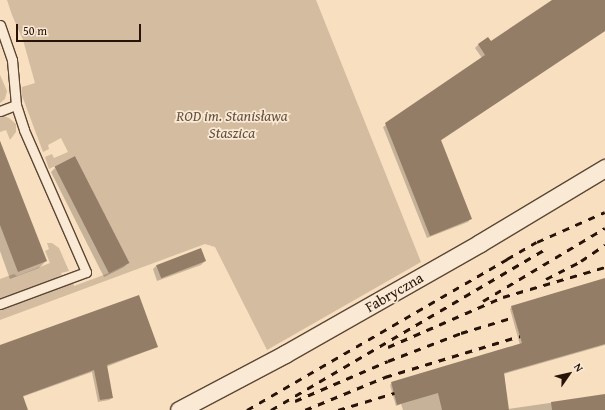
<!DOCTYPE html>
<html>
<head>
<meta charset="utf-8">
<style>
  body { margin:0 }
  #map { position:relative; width:605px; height:410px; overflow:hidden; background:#f7dfbf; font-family:"Gentium Book Plus",serif }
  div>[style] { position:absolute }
  .green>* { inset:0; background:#d4bca0 }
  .shadow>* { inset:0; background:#0003 }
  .building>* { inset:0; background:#937d67; transform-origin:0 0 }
  .roads { filter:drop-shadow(1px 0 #5b4636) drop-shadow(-1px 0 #5b4636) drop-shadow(0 1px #5b4636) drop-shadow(0 -1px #5b4636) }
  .service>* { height:9px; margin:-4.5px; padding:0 4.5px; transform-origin:4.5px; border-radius:4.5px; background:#faead5 }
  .minor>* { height:17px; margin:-8.5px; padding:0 8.5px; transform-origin:8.5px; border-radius:8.5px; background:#faead5 }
  .rail>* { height:3px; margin-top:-1.5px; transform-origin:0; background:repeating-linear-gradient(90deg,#271308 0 7px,transparent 0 14px) }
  span { translate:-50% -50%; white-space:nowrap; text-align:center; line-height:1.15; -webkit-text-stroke:3.5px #faead5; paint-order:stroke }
  .park-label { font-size:15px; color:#644e3d; font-style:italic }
  .street-label { font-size:15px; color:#271308 }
  .north { position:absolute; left:549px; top:354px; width:40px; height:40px; -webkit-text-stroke:3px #faead5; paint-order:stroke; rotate:56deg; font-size:11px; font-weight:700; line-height:16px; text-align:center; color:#271308 }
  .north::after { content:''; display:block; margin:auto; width:14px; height:18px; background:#271308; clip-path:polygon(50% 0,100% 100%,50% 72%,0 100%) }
  .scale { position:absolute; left:16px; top:24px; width:125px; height:18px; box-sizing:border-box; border:2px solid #271308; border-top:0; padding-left:5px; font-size:12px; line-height:14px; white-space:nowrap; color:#271308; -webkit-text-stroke:3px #faead5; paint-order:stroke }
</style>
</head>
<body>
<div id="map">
  <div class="green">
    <div style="clip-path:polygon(7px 0,316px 0,421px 262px,267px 350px,215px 247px,205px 244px,0 320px,0 309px,70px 282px,73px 283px,74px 286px,109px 273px,129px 263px,75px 156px,49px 169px,45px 157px,52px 154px,54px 158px,68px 152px,61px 138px,48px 145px,49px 149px,43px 152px,21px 93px,22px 87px,35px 83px,23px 40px,12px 15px)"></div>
    <div style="clip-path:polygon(0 75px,7px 91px,5px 99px,0 103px)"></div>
    <div style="clip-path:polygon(4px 116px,9px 118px,16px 124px,16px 132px,10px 140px,6px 130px,0 132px,0 117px)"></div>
    <div style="clip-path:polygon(47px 243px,52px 243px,59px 248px,69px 271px,61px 273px,62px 275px,57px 277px,58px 279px,0 301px,0 279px,14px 274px,17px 276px,50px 263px,45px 251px,49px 249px)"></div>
  </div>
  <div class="shadow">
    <div style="clip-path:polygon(553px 0,605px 0,605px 31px,440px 141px,471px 218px,468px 222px,427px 238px,383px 127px,482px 58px,475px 48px,478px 45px,488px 38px,491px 42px)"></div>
    <div style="clip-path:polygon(0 141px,46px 261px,39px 268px,10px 279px,0 251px)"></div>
    <div style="clip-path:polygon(55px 168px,128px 263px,124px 267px,104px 277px,51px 172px)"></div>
    <div style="clip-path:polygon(205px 261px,201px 265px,157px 281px,153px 269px,157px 265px)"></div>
    <div style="clip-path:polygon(605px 280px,605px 345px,504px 374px,508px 409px,605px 395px,605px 410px,403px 410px,401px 404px,396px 406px,390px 385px,392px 383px,520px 345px,510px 309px,512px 307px)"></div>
    <div style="clip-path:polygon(0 346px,157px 347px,106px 367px,112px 398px,109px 400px,98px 402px,92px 372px,22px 397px,27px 410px,0 410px)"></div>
  </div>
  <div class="building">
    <div style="clip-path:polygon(552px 0,605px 0,605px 31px,441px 140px,472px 219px,430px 236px,385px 123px,485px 55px,478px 44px,488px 37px,491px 41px)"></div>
    <div style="clip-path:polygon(0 141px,47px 261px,18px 272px,0 225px)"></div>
    <div style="left:75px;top:156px;width:120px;height:23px;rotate:63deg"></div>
    <div style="left:201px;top:248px;width:14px;height:48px;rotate:69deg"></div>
    <div style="clip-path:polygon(605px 278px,605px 344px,504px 373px,509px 410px,442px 410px,438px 393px,397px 405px,391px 382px,522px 343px,511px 306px)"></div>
    <div style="clip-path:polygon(139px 295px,158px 347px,107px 365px,113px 398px,100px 400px,94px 370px,23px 396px,28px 410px,0 410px,0 345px)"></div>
    <div style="clip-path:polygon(605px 394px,605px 410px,552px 410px,551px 402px)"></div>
  </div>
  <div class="roads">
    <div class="service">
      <div style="left:0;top:25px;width:37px;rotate:71deg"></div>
      <div style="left:12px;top:60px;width:45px;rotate:84.9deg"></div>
      <div style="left:16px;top:105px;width:26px;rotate:72deg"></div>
      <div style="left:24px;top:130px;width:155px;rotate:66.4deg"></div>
      <div style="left:86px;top:272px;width:92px;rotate:159.6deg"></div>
      <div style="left:0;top:111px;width:17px;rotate:-21deg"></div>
    </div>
    <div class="minor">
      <div style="left:179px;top:410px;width:120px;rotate:-27.8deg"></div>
      <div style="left:285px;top:354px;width:224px;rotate:-29.6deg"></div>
      <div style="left:480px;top:243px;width:146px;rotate:-31deg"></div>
    </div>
  </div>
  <div class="rail">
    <div style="left:546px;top:279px;width:39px;rotate:-27deg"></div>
    <div style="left:581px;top:261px;width:29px;rotate:-34deg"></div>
    <div style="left:483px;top:301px;width:142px;rotate:-30.9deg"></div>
    <div style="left:388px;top:347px;width:125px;rotate:-23.5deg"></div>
    <div style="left:503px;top:297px;width:106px;rotate:-16.4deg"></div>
    <div style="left:295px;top:401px;width:101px;rotate:-23.3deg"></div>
    <div style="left:388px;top:361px;width:78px;rotate:-21deg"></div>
    <div style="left:461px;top:333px;width:55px;rotate:-16.8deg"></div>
    <div style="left:247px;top:410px;width:301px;rotate:-30.1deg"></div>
    <div style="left:507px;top:259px;width:34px;rotate:-30deg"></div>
    <div style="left:537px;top:242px;width:74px;rotate:-23.8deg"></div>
    <div style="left:271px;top:410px;width:316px;rotate:-30.4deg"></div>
    <div style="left:305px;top:410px;width:87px;rotate:-22.4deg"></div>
    <div style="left:385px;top:377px;width:141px;rotate:-16.9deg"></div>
    <div style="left:338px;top:410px;width:59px;rotate:-16.9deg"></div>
  </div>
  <div class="park-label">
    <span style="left:232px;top:124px">ROD im. Stanisława<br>Staszica</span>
  </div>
  <div class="street-label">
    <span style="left:394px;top:292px;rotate:-30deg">Fabryczna</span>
  </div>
  <div class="north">N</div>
  <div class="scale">50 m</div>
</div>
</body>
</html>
